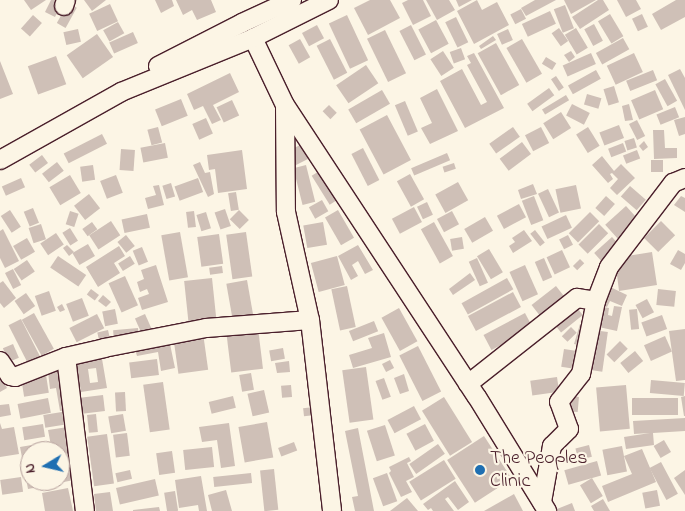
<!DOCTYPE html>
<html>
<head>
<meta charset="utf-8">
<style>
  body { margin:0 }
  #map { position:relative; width:685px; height:511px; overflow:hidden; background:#fcf5e5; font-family:"Indie Flower",sans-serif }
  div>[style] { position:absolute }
  .building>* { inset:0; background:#cfc0b7; transform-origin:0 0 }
  .roads { filter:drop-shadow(1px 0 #4a1f2b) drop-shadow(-1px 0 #4a1f2b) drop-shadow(0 1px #4a1f2b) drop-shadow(0 -1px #4a1f2b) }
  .minor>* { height:18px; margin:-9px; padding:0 9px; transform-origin:9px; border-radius:9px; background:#fcf5e5 }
  .dots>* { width:14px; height:14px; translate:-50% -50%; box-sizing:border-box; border:2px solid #fcf5e5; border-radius:50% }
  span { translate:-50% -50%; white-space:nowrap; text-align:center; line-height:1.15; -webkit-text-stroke:4.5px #fcf5e5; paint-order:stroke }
  .poi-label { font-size:20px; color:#4a1f2b }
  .left { translate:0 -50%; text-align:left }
  .north { position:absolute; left:20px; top:441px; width:50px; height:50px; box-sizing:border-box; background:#fcf5e5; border:1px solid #b59f9b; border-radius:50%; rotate:261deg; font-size:14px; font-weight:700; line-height:20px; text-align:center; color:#4a1f2b }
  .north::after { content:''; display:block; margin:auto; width:18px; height:22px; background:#1f6fb2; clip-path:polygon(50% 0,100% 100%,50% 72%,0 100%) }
</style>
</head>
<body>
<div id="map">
  <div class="building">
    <div style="clip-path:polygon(24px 0,46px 0,31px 10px)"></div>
    <div style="clip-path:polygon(51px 0,63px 0,55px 17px,45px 12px)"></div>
    <div style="clip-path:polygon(84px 0,106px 0,92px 11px)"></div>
    <div style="clip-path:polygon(155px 0,172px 0,174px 6px,161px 13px)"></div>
    <div style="clip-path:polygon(176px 0,211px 0,216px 12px,197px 20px,192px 10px,183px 15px)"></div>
    <div style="clip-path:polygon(370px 0,390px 0,400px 18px,368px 35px,354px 8px)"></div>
    <div style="clip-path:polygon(408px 0,423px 0,431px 16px,413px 25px,402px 3px)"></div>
    <div style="clip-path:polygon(426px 0,449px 0,455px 10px,437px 20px)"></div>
    <div style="clip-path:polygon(456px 0,472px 0,459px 7px)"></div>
    <div style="clip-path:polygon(477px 0,482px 10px,497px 2px,509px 25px,474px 44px,457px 11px)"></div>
    <div style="clip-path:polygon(535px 0,556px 0,526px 16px,521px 8px)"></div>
    <div style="clip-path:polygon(564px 0,596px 0,571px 14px)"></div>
    <div style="clip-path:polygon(598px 0,603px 0,609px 10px,580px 29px,572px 17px)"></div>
    <div style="clip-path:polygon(617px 0,636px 0,641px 9px,626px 17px)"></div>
    <div style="clip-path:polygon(676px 0,685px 0,685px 17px,661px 30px,652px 14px)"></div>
    <div style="left:68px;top:3px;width:10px;height:23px;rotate:29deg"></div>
    <div style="left:110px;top:4px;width:19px;height:23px;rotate:65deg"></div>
    <div style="left:565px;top:5px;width:25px;height:12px;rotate:69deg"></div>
    <div style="left:521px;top:9px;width:11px;height:12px;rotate:63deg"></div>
    <div style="left:550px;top:11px;width:14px;height:31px;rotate:65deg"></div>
    <div style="left:610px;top:14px;width:26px;height:14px;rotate:59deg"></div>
    <div style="left:642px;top:14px;width:14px;height:11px;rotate:65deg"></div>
    <div style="left:33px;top:15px;width:12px;height:18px;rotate:42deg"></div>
    <div style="left:347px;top:15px;width:50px;height:20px;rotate:65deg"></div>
    <div style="left:456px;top:17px;width:28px;height:12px;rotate:64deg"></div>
    <div style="left:436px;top:20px;width:27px;height:20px;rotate:62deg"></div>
    <div style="left:118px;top:22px;width:13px;height:17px;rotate:61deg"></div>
    <div style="left:594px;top:24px;width:19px;height:11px;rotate:62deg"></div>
    <div style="left:317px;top:25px;width:15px;height:17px;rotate:62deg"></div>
    <div style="left:411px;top:25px;width:33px;height:13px;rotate:63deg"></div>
    <div style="left:559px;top:28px;width:16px;height:9px;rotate:55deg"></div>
    <div style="left:576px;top:28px;width:23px;height:13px;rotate:59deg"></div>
    <div style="left:78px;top:29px;width:13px;height:15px;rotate:77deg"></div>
    <div style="left:508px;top:29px;width:12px;height:12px;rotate:66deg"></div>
    <div style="left:385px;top:30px;width:48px;height:20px;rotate:64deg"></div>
    <div style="left:133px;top:32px;width:12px;height:26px;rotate:66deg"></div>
    <div style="left:97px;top:34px;width:28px;height:37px;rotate:55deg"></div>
    <div style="clip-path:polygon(493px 36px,496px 40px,481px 49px,479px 46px)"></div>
    <div style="left:623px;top:38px;width:13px;height:31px;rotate:61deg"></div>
    <div style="left:300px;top:39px;width:21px;height:13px;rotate:61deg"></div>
    <div style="left:330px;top:39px;width:38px;height:15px;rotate:63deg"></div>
    <div style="left:522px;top:39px;width:40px;height:18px;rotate:60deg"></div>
    <div style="left:496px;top:43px;width:48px;height:21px;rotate:61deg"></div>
    <div style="left:461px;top:48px;width:12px;height:12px;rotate:70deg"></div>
    <div style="left:443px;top:51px;width:20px;height:15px;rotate:57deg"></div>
    <div style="clip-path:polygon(571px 51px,575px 57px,569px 62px,564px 55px)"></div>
    <div style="clip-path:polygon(474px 53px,504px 108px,465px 128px,440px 81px,462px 69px,481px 105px,487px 102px,467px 65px,471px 63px,467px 56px)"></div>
    <div style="left:591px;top:53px;width:12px;height:31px;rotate:66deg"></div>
    <div style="left:634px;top:53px;width:21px;height:30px;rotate:65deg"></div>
    <div style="left:56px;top:56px;width:30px;height:30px;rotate:70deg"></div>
    <div style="left:546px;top:57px;width:12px;height:8px;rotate:31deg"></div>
    <div style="clip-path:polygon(0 61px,13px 94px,0 99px)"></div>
    <div style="left:366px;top:65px;width:22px;height:36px;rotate:56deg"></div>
    <div style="clip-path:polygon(680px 69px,685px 78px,685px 110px,668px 75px)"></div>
    <div style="left:596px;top:70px;width:10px;height:32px;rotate:61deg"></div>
    <div style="left:653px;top:70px;width:11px;height:29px;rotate:68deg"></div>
    <div style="clip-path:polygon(230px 73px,239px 92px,213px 105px,221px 120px,212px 124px,203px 106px,194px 110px,187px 94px)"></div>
    <div style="left:556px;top:76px;width:14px;height:6px;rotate:56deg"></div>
    <div style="left:665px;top:79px;width:25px;height:11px;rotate:61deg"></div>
    <div style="left:614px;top:86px;width:17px;height:11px;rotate:73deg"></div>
    <div style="left:549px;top:88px;width:9px;height:27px;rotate:54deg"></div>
    <div style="clip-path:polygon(437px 89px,458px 131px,430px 144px,421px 128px,432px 123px,420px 98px)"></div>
    <div style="left:382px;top:90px;width:16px;height:39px;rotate:60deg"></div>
    <div style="left:655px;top:90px;width:21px;height:26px;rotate:67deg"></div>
    <div style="left:587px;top:94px;width:15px;height:11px;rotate:16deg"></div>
    <div style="left:566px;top:95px;width:6px;height:28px;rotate:59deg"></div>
    <div style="left:181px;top:99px;width:18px;height:28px;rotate:68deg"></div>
    <div style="left:232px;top:100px;width:17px;height:17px;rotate:65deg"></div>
    <div style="left:405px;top:101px;width:33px;height:11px;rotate:67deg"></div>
    <div style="left:572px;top:104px;width:20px;height:13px;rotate:27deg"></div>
    <div style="clip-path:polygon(629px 104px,633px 120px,625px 121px,622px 106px)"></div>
    <div style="left:329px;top:105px;width:11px;height:9px;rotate:45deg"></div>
    <div style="left:675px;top:107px;width:11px;height:20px;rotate:68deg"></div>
    <div style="left:561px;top:112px;width:19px;height:21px;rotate:58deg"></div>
    <div style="left:387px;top:115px;width:51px;height:31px;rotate:62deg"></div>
    <div style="clip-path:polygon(685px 117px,685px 134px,679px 136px,674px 120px)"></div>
    <div style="left:206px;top:118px;width:17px;height:15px;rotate:66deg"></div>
    <div style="left:637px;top:120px;width:18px;height:9px;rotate:63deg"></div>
    <div style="left:619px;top:125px;width:14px;height:21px;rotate:69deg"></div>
    <div style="left:158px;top:127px;width:16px;height:11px;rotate:75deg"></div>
    <div style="left:513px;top:127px;width:12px;height:29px;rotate:55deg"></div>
    <div style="left:541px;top:127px;width:18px;height:18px;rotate:63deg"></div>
    <div style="left:588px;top:127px;width:22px;height:14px;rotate:58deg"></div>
    <div style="clip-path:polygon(653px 130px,664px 130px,665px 148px,677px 148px,677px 158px,654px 159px)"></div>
    <div style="left:102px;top:134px;width:11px;height:43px;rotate:63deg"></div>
    <div style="left:634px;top:138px;width:10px;height:10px;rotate:73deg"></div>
    <div style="clip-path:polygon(644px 141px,648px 147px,643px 151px,639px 146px)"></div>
    <div style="left:522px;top:142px;width:15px;height:28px;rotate:53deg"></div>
    <div style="left:165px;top:143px;width:15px;height:25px;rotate:79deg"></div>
    <div style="left:304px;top:143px;width:16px;height:17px;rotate:63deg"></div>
    <div style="left:623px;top:143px;width:9px;height:16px;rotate:69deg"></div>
    <div style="left:363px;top:148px;width:36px;height:13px;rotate:63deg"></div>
    <div style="left:121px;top:149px;width:14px;height:21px;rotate:4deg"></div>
    <div style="clip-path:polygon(242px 150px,247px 189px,218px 193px,215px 169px,209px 170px,207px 155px)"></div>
    <div style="left:637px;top:150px;width:9px;height:15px;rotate:69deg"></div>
    <div style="left:447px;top:153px;width:8px;height:39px;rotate:67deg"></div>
    <div style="left:42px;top:155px;width:10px;height:16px;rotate:53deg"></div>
    <div style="clip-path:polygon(602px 156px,614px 171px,621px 164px,635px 178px,617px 195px,610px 188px,618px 179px,612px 173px,610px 174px,613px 179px,608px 183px,592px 165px)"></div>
    <div style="left:651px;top:160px;width:12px;height:12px"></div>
    <div style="left:57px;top:162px;width:11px;height:19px;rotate:52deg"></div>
    <div style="clip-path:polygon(200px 162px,205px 173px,210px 172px,214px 194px,208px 197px,193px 165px)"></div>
    <div style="left:454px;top:163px;width:6px;height:12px;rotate:72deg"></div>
    <div style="left:93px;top:165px;width:15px;height:13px;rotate:82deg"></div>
    <div style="left:306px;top:165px;width:38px;height:13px;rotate:76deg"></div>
    <div style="left:321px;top:170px;width:34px;height:11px;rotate:58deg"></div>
    <div style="left:410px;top:174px;width:29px;height:15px;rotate:61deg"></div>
    <div style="left:70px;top:175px;width:21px;height:24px;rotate:59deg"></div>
    <div style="left:116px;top:175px;width:19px;height:17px;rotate:69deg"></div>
    <div style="left:21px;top:178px;width:10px;height:21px;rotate:66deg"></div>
    <div style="left:198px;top:178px;width:15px;height:25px;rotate:70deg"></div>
    <div style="left:458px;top:182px;width:21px;height:26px;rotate:61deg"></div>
    <div style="left:171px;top:183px;width:14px;height:9px;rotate:73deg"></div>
    <div style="clip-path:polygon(533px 184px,537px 194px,521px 199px,518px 190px)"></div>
    <div style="clip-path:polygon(159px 185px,164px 205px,148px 209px,145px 198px,156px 195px,153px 186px)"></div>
    <div style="left:576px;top:185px;width:24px;height:21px;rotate:78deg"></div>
    <div style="left:630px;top:186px;width:21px;height:14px;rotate:41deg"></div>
    <div style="left:548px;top:189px;width:26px;height:11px;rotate:65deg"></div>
    <div style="left:236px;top:192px;width:18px;height:8px;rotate:81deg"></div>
    <div style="left:89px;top:194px;width:18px;height:19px;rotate:52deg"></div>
    <div style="left:534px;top:196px;width:26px;height:13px;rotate:69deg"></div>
    <div style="left:606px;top:196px;width:12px;height:16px;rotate:42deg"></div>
    <div style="clip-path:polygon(681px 196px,685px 198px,685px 212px,674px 205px)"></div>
    <div style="left:322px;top:200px;width:13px;height:15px;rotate:61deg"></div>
    <div style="left:427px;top:202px;width:14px;height:11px;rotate:65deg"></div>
    <div style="left:519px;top:204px;width:15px;height:25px;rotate:62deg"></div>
    <div style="left:626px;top:206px;width:24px;height:28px;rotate:48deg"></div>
    <div style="left:414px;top:207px;width:17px;height:25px;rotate:62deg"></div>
    <div style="left:33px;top:208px;width:16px;height:10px;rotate:68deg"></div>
    <div style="left:225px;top:209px;width:18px;height:11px;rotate:71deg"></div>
    <div style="left:10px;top:210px;width:20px;height:11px;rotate:57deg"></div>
    <div style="left:239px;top:210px;width:14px;height:13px;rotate:45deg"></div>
    <div style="left:338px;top:210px;width:32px;height:15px;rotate:60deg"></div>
    <div style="left:70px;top:211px;width:9px;height:14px;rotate:18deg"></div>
    <div style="left:194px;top:211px;width:16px;height:8px;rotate:83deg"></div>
    <div style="left:452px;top:211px;width:15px;height:17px;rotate:62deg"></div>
    <div style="left:206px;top:212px;width:17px;height:10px;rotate:73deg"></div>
    <div style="left:590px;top:212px;width:13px;height:30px;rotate:45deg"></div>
    <div style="left:147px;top:214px;width:14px;height:26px;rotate:78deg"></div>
    <div style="left:566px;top:215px;width:14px;height:27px;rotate:65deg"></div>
    <div style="left:485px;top:217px;width:16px;height:24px;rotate:60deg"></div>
    <div style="left:111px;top:221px;width:17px;height:26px;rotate:57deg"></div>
    <div style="left:661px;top:221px;width:20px;height:24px;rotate:45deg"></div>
    <div style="left:92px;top:222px;width:9px;height:12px;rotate:54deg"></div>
    <div style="left:323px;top:222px;width:23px;height:20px;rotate:80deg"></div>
    <div style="left:434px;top:222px;width:39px;height:15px;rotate:61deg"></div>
    <div style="left:41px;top:224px;width:16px;height:13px;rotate:72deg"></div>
    <div style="left:599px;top:224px;width:13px;height:29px;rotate:45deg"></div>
    <div style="left:70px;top:228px;width:15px;height:9px;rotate:58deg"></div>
    <div style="clip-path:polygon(3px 229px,19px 261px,5px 268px,0 258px,0 231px)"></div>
    <div style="clip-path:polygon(524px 230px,532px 241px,513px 253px,509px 246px,515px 242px,512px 238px)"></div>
    <div style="left:535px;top:230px;width:16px;height:6px;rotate:52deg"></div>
    <div style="left:180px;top:232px;width:46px;height:19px;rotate:80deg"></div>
    <div style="left:246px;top:232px;width:45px;height:20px;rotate:82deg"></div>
    <div style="left:56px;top:233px;width:14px;height:19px;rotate:56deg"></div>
    <div style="left:219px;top:234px;width:30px;height:22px;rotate:82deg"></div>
    <div style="left:126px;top:235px;width:14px;height:11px;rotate:51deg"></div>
    <div style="left:568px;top:235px;width:11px;height:10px;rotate:63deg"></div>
    <div style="left:462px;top:237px;width:12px;height:12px;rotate:81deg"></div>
    <div style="left:612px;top:237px;width:15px;height:24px;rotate:48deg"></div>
    <div style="left:27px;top:238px;width:16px;height:16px;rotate:60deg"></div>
    <div style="left:88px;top:244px;width:14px;height:18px;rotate:60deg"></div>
    <div style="clip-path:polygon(67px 245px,74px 252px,69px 256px,63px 248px)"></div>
    <div style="clip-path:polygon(358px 245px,373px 270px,365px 274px,358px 261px,352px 265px,358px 276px,351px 280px,338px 256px)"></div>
    <div style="clip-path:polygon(119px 246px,125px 256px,114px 263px,120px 273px,98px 287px,86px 267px)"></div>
    <div style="left:142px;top:247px;width:16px;height:10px;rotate:68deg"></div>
    <div style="left:489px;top:249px;width:27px;height:14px;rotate:59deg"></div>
    <div style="left:562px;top:250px;width:19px;height:17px;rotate:65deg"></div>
    <div style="clip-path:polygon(678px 250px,685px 254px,685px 263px,681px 270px,670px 264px)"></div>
    <div style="clip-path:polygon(652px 252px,657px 285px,619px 291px,616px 267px,623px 266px,621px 257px)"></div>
    <div style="left:58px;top:256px;width:34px;height:14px;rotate:34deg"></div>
    <div style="left:130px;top:256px;width:9px;height:14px;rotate:58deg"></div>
    <div style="left:337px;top:256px;width:30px;height:27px;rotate:75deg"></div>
    <div style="left:477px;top:258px;width:27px;height:9px;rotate:66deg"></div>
    <div style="left:544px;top:258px;width:21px;height:10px;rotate:67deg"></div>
    <div style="left:580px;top:259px;width:6px;height:10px;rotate:45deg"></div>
    <div style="left:27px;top:260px;width:14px;height:16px;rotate:56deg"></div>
    <div style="clip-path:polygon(156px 265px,168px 302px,142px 310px,138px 298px,149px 294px,147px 289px,140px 292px,137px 282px,144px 279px,141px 270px)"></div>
    <div style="left:525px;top:265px;width:32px;height:17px;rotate:66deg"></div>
    <div style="left:222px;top:266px;width:7px;height:13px;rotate:82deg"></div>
    <div style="left:13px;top:269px;width:18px;height:9px;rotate:63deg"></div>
    <div style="clip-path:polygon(470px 273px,475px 280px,453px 295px,449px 289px)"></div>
    <div style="left:125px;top:276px;width:32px;height:18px;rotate:66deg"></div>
    <div style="left:212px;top:278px;width:45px;height:28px;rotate:84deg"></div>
    <div style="left:507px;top:278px;width:13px;height:52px;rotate:61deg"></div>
    <div style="left:247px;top:280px;width:39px;height:21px;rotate:80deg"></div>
    <div style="clip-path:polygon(3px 281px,16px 298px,4px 308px,0 303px,0 283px)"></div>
    <div style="clip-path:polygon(606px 285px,627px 295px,622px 306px,610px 301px,607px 307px,598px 303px)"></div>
    <div style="left:347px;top:286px;width:42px;height:16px;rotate:78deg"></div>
    <div style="left:556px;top:286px;width:18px;height:31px;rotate:52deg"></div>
    <div style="left:91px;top:289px;width:10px;height:7px;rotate:37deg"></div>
    <div style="left:658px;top:289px;width:18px;height:16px;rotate:6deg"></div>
    <div style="left:49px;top:291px;width:21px;height:15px;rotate:71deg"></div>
    <div style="left:513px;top:292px;width:17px;height:51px;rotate:62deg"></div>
    <div style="left:26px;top:293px;width:16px;height:14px;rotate:55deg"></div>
    <div style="clip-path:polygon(103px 295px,111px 302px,106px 307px,98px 301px)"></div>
    <div style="left:82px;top:298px;width:19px;height:17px;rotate:69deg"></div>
    <div style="left:647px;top:299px;width:15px;height:13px;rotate:62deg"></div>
    <div style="clip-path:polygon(62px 304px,65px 310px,60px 312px,57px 307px)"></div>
    <div style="left:574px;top:304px;width:14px;height:28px;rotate:51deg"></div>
    <div style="clip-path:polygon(598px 306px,609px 308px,608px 315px,612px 316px,614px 306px,622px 307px,617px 331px,594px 326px)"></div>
    <div style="left:399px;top:308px;width:38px;height:20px;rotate:61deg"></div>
    <div style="left:115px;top:309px;width:15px;height:13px;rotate:79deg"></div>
    <div style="left:637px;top:309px;width:20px;height:8px;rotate:84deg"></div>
    <div style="left:34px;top:313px;width:41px;height:14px;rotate:61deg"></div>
    <div style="left:525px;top:313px;width:17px;height:47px;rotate:62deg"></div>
    <div style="left:97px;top:314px;width:16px;height:31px;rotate:63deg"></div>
    <div style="left:145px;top:314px;width:20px;height:11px;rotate:66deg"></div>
    <div style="left:662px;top:315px;width:15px;height:22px;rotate:70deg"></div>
    <div style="clip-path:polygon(584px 316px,583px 346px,574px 344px,580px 324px,582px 325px)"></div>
    <div style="left:21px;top:319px;width:42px;height:14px;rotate:63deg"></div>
    <div style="left:374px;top:321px;width:11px;height:27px;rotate:68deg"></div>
    <div style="left:571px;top:327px;width:8px;height:13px;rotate:45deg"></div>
    <div style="left:138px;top:328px;width:11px;height:25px;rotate:85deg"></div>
    <div style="left:258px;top:328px;width:41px;height:32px;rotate:83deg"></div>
    <div style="clip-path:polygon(685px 329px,685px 380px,676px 381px,669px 331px)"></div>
    <div style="left:108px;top:330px;width:13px;height:11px;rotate:77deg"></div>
    <div style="left:593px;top:330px;width:15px;height:40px;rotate:8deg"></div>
    <div style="left:203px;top:333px;width:37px;height:30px;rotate:82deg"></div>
    <div style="clip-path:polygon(384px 333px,391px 357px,353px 368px,349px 355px,372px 348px,368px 338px)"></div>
    <div style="left:665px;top:336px;width:17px;height:23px;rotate:66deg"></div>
    <div style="clip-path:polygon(161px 340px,162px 346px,170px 344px,175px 368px,161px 371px,158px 352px,137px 356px,134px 346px)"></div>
    <div style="left:620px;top:341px;width:11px;height:19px;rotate:45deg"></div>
    <div style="left:13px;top:344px;width:15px;height:11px;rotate:67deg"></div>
    <div style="left:418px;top:346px;width:51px;height:21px;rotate:63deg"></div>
    <div style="left:283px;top:348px;width:11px;height:14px;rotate:80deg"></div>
    <div style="left:564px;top:349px;width:18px;height:18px;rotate:9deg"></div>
    <div style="left:635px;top:351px;width:13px;height:19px;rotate:51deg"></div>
    <div style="clip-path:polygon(evenodd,101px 353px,107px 388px,81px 392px,75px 357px,101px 353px,96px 368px,98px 382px,90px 383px,88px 369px,96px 368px)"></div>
    <div style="left:157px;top:359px;width:16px;height:28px;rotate:83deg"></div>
    <div style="left:390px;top:360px;width:9px;height:9px;rotate:63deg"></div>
    <div style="clip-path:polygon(289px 361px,290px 372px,277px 373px,275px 363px)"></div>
    <div style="left:366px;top:367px;width:53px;height:24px;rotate:82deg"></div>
    <div style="clip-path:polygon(65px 370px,71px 409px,60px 411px,56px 388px,50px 389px,48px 372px)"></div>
    <div style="left:251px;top:373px;width:17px;height:12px;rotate:80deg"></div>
    <div style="clip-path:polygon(404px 374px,409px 391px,400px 394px,394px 378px)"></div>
    <div style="clip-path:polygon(0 375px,7px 388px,0 392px)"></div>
    <div style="left:46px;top:375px;width:18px;height:25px;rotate:81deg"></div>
    <div style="left:557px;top:377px;width:15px;height:27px;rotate:82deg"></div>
    <div style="left:384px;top:378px;width:20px;height:9px;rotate:70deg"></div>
    <div style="left:651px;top:380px;width:34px;height:13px;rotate:5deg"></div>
    <div style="left:163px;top:382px;width:48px;height:20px;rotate:82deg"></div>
    <div style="left:291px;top:385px;width:12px;height:10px;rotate:85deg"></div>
    <div style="left:626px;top:385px;width:44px;height:30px;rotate:85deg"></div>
    <div style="left:264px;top:390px;width:23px;height:17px;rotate:77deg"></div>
    <div style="left:125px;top:392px;width:19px;height:10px;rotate:87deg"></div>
    <div style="left:103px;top:395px;width:16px;height:25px;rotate:83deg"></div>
    <div style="left:233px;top:396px;width:12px;height:25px;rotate:76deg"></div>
    <div style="left:568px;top:396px;width:11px;height:15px;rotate:5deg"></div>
    <div style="clip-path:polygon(685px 396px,685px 416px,684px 416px,681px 397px)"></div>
    <div style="left:444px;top:397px;width:53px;height:26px;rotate:58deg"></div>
    <div style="left:48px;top:398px;width:15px;height:31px;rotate:79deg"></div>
    <div style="left:632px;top:398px;width:46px;height:17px"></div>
    <div style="clip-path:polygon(9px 404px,11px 415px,0 417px,0 405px)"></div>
    <div style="left:414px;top:406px;width:15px;height:30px;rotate:62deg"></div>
    <div style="left:314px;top:407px;width:8px;height:11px;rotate:83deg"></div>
    <div style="left:68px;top:411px;width:13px;height:25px;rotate:81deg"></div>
    <div style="left:96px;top:414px;width:18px;height:9px;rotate:84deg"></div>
    <div style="left:123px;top:414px;width:17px;height:15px;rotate:80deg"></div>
    <div style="clip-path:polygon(685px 418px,685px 431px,653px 433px,654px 445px,626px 449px,624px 437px,650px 433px,634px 434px,633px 421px)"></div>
    <div style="left:267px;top:422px;width:36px;height:29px;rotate:80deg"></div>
    <div style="clip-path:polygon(0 423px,2px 429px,14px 427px,19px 454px,0 457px)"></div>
    <div style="clip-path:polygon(229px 423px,235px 466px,221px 468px,217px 440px,202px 442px,199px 427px)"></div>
    <div style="left:43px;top:424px;width:13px;height:21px;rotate:81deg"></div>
    <div style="left:425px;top:424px;width:19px;height:21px;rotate:62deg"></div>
    <div style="left:385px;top:425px;width:32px;height:19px;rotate:72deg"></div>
    <div style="clip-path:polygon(68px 427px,73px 452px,60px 455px,60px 451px,52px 451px,48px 430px)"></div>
    <div style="clip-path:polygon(358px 428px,374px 511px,355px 511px,352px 497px,358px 496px,345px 431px)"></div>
    <div style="left:127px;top:433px;width:23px;height:14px;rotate:83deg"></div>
    <div style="left:107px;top:434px;width:50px;height:20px;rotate:82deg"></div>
    <div style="left:484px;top:436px;width:51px;height:44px;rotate:57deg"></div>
    <div style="left:664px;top:440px;width:14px;height:12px;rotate:60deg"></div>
    <div style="clip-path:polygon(49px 442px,50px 451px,30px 451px,30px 481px,60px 481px,60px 458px,69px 457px,74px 480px,28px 489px,20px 447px)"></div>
    <div style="left:294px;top:442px;width:9px;height:17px;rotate:69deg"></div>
    <div style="left:438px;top:444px;width:12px;height:35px;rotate:55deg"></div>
    <div style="left:589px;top:445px;width:12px;height:14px;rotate:76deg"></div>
    <div style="left:622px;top:446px;width:26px;height:20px;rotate:79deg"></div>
    <div style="left:212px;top:447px;width:20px;height:29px;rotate:84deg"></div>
    <div style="clip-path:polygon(642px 449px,656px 482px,608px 502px,602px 486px,632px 474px,624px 456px)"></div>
    <div style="left:172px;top:451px;width:22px;height:16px;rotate:82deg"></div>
    <div style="clip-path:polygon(409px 457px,411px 461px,407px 463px,414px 477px,406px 481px,412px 492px,401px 497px,389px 473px,391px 471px,389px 467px)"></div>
    <div style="left:444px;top:460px;width:22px;height:41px;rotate:58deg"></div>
    <div style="left:597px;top:461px;width:15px;height:34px;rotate:74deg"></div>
    <div style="left:661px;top:462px;width:36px;height:13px;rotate:62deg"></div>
    <div style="left:274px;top:469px;width:41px;height:14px;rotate:84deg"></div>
    <div style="left:130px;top:470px;width:9px;height:15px;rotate:77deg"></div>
    <div style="clip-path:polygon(685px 470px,685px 495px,674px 478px)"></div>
    <div style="left:251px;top:473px;width:10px;height:38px;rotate:84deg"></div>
    <div style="left:387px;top:473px;width:30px;height:15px;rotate:70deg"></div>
    <div style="clip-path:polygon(201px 476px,207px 511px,199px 511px,198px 505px,179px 508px,175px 480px)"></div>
    <div style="left:21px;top:477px;width:15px;height:21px;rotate:82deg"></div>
    <div style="left:592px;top:478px;width:21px;height:14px;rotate:59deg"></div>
    <div style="left:155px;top:479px;width:17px;height:40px;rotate:77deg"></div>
    <div style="clip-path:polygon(455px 481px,469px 502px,458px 510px,448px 497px,445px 499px,454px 511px,433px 511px,431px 508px,428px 510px,423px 504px)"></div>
    <div style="clip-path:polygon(68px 488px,73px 511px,45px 511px,42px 493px)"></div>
    <div style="clip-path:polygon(226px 490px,232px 511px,212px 511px,208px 495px)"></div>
    <div style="left:657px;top:490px;width:16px;height:15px;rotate:79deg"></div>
    <div style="left:175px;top:491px;width:20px;height:11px;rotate:81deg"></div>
    <div style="clip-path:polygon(110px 492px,113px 511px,96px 511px,94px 494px)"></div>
    <div style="clip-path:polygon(514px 494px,523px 511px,484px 511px)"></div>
    <div style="clip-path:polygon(407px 498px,418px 511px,390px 511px)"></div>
    <div style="clip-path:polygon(603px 499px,610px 511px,594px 511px,591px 506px)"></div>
    <div style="clip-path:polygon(572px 503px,575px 511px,558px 511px,557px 509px)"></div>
    <div style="clip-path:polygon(159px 507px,160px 511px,133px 511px,133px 510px)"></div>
  </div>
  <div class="roads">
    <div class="minor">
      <div style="left:64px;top:6px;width:6px;rotate:-72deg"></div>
      <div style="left:253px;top:38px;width:74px;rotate:64.5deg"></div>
      <div style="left:285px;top:105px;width:349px;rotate:56.7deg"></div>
      <div style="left:477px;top:397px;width:134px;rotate:58.4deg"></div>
      <div style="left:158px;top:66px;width:94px;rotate:-27.1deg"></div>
      <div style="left:242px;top:23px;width:55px;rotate:-24.7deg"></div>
      <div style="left:285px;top:106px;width:106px;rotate:89.5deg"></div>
      <div style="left:286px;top:212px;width:111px;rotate:77.5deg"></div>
      <div style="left:310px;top:320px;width:192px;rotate:83.4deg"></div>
      <div style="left:0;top:160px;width:139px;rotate:-29.3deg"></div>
      <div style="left:121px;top:92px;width:143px;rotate:-22.2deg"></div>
      <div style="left:253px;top:38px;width:85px;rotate:-26.6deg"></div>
      <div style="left:66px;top:357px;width:155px;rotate:83deg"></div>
      <div style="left:0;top:361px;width:18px;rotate:56deg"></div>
      <div style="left:10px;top:376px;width:5px;rotate:11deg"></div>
      <div style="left:15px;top:377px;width:55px;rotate:-21.4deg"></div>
      <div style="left:66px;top:357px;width:39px;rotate:-13deg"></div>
      <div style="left:104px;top:348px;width:104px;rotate:-11.1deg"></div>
      <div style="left:206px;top:328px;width:104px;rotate:-4.4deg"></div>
      <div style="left:468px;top:384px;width:139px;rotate:-38.3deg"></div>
      <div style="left:577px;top:298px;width:19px;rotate:9deg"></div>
      <div style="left:542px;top:502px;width:57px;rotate:-79.9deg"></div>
      <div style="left:552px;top:446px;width:24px;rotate:-45deg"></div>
      <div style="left:569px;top:429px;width:29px;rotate:-110deg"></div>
      <div style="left:559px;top:402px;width:36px;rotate:-52deg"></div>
      <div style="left:581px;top:374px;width:75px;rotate:-78.4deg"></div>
      <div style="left:596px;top:301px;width:36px;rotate:-69deg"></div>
      <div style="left:609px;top:267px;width:106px;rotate:-52.7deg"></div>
      <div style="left:673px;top:183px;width:13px;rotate:-23deg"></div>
    </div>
  </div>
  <div class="dots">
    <div style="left:480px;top:470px;background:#1f6fb2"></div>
  </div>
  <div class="poi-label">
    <span class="left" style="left:490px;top:470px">The Peoples<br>Clinic</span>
  </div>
  <div class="north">N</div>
</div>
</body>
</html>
